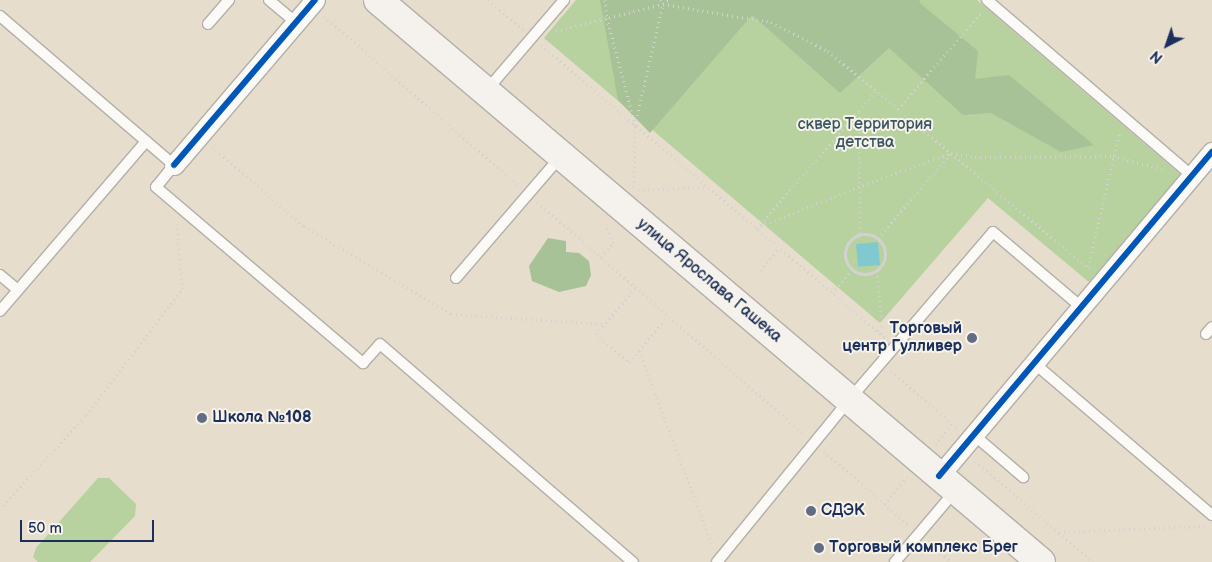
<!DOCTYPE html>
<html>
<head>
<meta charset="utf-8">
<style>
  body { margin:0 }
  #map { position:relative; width:1212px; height:562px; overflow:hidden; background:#e6ddcc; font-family:"Balsamiq Sans",sans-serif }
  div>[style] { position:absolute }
  .green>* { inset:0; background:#b7d19f }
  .forest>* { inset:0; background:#a7c297 }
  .water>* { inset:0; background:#80c9d0; transform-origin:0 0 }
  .path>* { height:3px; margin-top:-1.5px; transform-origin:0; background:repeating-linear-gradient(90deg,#d3d2d1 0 1px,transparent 0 5px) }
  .path>.ring { margin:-1.5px; padding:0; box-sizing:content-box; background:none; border:3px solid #d3d2d1; border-radius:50% }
  .roads { filter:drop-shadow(1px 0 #b3afa9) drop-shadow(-1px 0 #b3afa9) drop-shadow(0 1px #b3afa9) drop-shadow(0 -1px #b3afa9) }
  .service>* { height:10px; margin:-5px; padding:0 5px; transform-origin:5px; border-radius:5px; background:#fbfaf7 }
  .minor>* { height:19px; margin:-9.5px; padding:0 9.5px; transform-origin:9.5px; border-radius:9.5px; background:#fbfaf7 }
  .secondary>* { height:28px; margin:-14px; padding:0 14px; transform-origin:14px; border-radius:14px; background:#f5f1ed }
  .cycleway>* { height:6px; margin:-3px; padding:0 3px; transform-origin:3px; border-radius:3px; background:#0057b8 }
  .dots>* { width:14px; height:14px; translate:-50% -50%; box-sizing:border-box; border:2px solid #f7f3e8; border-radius:50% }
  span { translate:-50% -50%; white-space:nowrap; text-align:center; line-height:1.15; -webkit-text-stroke:4px #f7f3e8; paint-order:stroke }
  .park-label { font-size:16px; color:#385565 }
  .street-label { font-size:16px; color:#1b2f5e }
  .poi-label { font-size:16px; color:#1b2f5e; font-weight:700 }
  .right { translate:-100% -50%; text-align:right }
  .left { translate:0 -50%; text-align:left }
  .north { position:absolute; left:1142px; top:20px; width:50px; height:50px; -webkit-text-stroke:4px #f7f3e8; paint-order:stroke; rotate:221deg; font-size:14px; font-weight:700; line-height:20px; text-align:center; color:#1b2f5e }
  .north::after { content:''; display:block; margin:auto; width:18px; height:22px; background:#1b2f5e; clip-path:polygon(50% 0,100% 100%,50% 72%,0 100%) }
  .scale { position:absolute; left:20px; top:520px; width:134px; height:22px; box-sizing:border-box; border:2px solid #1b2f5e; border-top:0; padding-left:6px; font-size:15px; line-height:18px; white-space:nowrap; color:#1b2f5e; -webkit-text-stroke:4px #f7f3e8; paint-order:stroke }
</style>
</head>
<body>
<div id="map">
  <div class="green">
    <div style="clip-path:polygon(576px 0,977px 0,1181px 175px,1089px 282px,988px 198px,880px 323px,544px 38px)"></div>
    <div style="clip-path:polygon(98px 478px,109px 478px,136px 504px,135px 516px,90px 562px,38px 562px,33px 557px,36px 548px)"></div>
  </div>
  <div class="forest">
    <div style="clip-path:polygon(600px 0,919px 0,921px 4px,978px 51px,975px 79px,1009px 75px,1094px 145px,1061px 152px,991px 113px,963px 115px,889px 48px,840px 93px,752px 15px,650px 133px,618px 100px)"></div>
    <div style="clip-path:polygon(548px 238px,566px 241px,566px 252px,579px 253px,589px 261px,591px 275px,586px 286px,559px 292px,532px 281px,529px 266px)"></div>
  </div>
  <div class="water">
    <div style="left:878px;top:242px;width:23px;height:22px;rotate:85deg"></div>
  </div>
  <div class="path">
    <div style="left:488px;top:0;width:46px;rotate:40.6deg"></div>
    <div style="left:605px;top:0;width:18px;rotate:84deg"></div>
    <div style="left:607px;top:18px;width:111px;rotate:75.3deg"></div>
    <div style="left:660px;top:0;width:5px;rotate:53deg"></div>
    <div style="left:324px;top:16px;width:259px;rotate:41.1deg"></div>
    <div style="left:556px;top:31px;width:110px;rotate:-14.2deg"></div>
    <div style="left:663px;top:4px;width:109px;rotate:9.5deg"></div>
    <div style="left:771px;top:22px;width:64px;rotate:27deg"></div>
    <div style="left:828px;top:51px;width:342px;rotate:39.8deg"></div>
    <div style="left:541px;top:45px;width:452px;rotate:40.4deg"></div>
    <div style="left:898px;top:109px;width:127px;rotate:-49.2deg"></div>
    <div style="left:859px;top:112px;width:122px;rotate:89.5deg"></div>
    <div style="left:212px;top:147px;width:121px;rotate:40.7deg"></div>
    <div style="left:304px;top:226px;width:171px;rotate:30.9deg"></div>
    <div style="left:451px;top:314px;width:154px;rotate:3.7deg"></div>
    <div style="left:634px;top:187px;width:62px;rotate:-89.1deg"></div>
    <div style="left:635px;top:125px;width:124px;rotate:-77deg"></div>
    <div style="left:663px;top:4px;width:7px;rotate:-34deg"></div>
    <div style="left:638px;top:190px;width:68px;rotate:-2.5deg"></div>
    <div style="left:537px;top:202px;width:354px;rotate:41deg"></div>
    <div style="left:756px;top:228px;width:110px;rotate:-21.9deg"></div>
    <div style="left:858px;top:187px;width:99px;rotate:-20.1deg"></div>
    <div style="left:951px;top:153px;width:24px;rotate:9deg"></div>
    <div style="left:975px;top:157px;width:138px;rotate:-0.4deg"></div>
    <div style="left:1113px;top:156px;width:51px;rotate:14.9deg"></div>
    <div style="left:757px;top:228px;width:181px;rotate:-49deg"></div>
    <div class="ring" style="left:845px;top:234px;width:37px;height:37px"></div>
    <div style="left:878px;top:238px;width:112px;rotate:-49.3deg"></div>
    <div style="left:601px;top:257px;width:18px;rotate:-49deg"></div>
    <div style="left:613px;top:243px;width:20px;rotate:-110deg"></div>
    <div style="left:1088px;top:267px;width:139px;rotate:-76.7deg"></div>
    <div style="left:760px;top:270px;width:29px;rotate:-49deg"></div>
    <div style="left:877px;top:271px;width:55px;rotate:84.8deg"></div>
    <div style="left:882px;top:326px;width:8px;rotate:130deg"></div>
    <div style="left:636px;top:288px;width:61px;rotate:131deg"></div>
    <div style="left:596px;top:334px;width:43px;rotate:40.3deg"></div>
    <div style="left:629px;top:362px;width:60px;rotate:-49.7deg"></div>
    <div style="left:832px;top:293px;width:30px;rotate:-50deg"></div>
    <div style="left:639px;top:351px;width:210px;rotate:69.3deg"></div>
    <div style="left:891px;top:371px;width:86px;rotate:40.7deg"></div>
    <div style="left:935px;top:444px;width:26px;rotate:-50deg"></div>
    <div style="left:824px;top:451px;width:114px;rotate:41.1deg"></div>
    <div style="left:975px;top:461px;width:155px;rotate:40.6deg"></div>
    <div style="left:884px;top:504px;width:35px;rotate:-49deg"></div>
    <div style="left:0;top:509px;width:127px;rotate:-47.5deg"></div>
    <div style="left:86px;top:415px;width:158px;rotate:-52.7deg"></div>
    <div style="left:182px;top:289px;width:65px;rotate:-94.4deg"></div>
    <div style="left:1059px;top:532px;width:146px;rotate:-2.4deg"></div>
    <div style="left:929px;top:543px;width:30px;rotate:40deg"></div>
  </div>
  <div class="roads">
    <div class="service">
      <div style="left:269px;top:0;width:35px;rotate:40deg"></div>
      <div style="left:987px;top:0;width:270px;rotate:40.6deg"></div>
      <div style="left:0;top:16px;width:229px;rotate:40.6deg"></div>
      <div style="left:174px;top:165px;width:28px;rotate:129deg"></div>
      <div style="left:156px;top:187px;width:272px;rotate:40.4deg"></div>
      <div style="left:363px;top:363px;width:25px;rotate:-48deg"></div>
      <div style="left:380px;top:344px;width:334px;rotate:40.8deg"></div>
      <div style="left:208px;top:24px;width:32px;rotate:-49deg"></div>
      <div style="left:486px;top:91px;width:120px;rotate:-49.4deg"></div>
      <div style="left:0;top:275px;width:23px;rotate:40deg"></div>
      <div style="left:456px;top:278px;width:160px;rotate:-49.3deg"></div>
      <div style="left:0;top:311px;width:224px;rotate:-49.3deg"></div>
      <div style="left:1206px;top:334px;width:9px;rotate:-49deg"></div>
      <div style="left:1034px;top:363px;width:234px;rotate:40.5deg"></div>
      <div style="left:974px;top:435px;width:65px;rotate:40.6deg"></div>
      <div style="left:717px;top:562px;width:209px;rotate:-50.8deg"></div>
      <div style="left:849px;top:400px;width:221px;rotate:-49.4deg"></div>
      <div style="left:993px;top:232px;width:116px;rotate:40.4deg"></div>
      <div style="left:895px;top:562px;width:93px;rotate:-49.8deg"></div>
    </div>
    <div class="minor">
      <div style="left:174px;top:165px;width:217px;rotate:-49.5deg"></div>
      <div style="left:939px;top:476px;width:424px;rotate:-49.9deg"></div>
    </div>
    <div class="secondary">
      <div style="left:378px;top:0;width:869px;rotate:40.29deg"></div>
    </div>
  </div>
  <div class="cycleway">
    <div style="left:174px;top:165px;width:217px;rotate:-49.5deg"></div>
    <div style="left:939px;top:476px;width:424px;rotate:-49.9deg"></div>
  </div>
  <div class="dots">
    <div style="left:972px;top:338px;background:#626c84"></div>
    <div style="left:202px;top:418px;background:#626c84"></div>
    <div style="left:811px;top:511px;background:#626c84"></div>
    <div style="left:819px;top:548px;background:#626c84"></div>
  </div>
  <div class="park-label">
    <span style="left:865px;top:134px">сквер Территория<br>детства</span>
  </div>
  <div class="street-label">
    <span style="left:709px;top:281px;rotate:40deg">улица Ярослава Гашека</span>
  </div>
  <div class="poi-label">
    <span class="right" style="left:962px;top:338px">Торговый<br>центр Гулливер</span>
    <span class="left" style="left:212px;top:418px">Школа №108</span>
    <span class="left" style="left:821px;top:511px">СДЭК</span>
    <span class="left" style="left:829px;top:548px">Торговый комплекс Брег</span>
  </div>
  <div class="north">N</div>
  <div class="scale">50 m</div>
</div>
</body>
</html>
